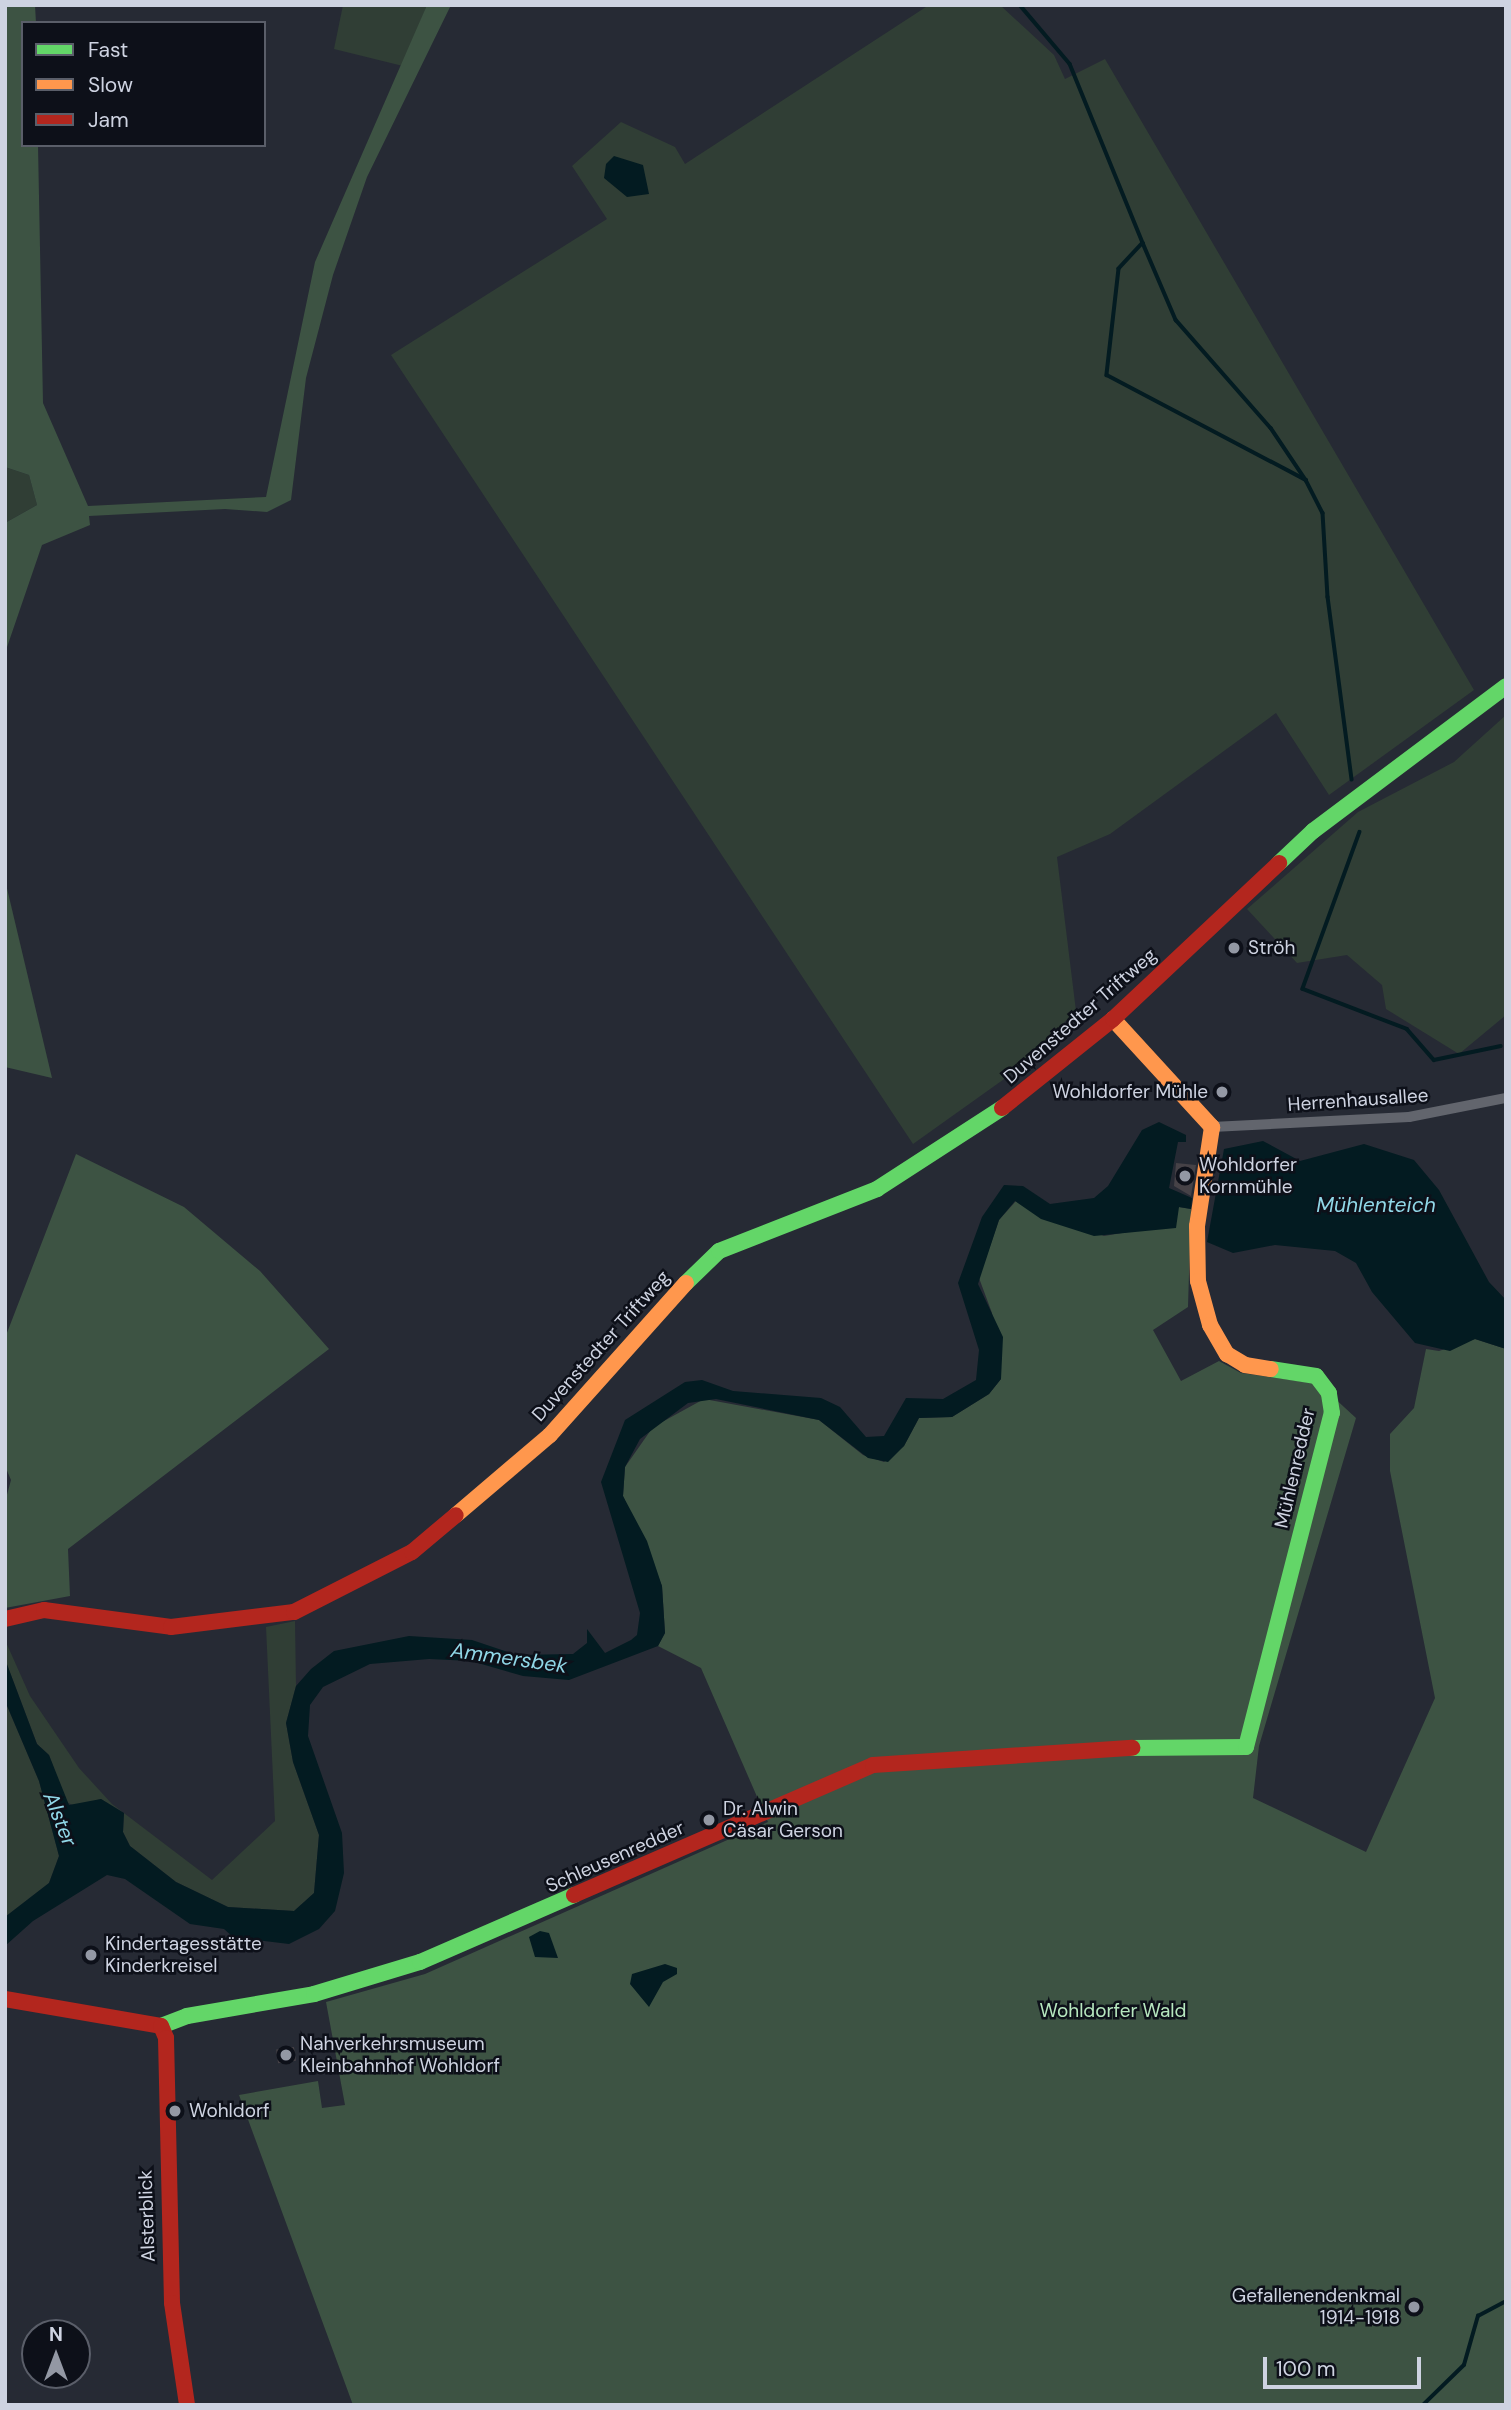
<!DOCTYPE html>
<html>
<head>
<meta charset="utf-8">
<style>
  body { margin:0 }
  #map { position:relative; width:1511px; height:2410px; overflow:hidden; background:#262a34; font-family:"DM Sans",sans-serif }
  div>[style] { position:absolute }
  .green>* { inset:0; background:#303e35 }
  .forest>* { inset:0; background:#3d5343 }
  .water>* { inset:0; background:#031b21 }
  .stream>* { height:3.5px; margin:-1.75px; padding:0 1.75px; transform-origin:1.75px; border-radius:1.75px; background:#031b21 }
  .building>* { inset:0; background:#464247; transform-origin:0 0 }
  .street>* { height:10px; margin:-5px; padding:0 5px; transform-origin:5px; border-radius:5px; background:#62656d }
  .fast>* { height:16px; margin:-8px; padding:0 8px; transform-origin:8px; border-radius:8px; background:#63d668 }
  .slow>* { height:16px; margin:-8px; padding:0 8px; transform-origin:8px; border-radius:8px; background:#ff974d }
  .jam>* { height:16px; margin:-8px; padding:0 8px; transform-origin:8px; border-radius:8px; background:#b3261e }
  .dots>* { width:19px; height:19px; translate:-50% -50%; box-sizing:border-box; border:4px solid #0d1019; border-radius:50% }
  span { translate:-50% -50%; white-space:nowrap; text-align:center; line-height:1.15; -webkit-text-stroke:5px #0d1019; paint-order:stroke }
  .poi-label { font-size:19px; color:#ced3e1 }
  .left { translate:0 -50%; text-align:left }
  .right { translate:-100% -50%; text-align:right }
  .street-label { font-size:19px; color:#ced3e1 }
  .park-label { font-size:19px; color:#b7e7bf }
  .water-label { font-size:21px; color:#90d7e7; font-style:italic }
  .frame { position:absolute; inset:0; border:7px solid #ced3e1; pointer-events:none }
  .legend { position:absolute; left:21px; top:21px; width:245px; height:126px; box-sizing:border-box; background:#0d1019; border:2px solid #5a5e69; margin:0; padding:9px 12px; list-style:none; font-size:21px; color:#ced3e1 }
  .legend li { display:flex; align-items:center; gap:14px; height:35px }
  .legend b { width:35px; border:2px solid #5a5e69 }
  .north { position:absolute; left:21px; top:2319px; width:70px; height:70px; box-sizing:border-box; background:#0d1019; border:2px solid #5a5e69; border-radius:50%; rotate:0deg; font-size:19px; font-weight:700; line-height:28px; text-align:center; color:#ced3e1 }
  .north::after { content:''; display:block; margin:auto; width:24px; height:32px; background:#9398a4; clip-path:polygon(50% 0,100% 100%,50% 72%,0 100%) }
  .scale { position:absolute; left:1263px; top:2357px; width:158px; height:32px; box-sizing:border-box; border:4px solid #ced3e1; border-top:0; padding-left:9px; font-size:21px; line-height:24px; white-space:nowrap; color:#ced3e1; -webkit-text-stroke:5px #0d1019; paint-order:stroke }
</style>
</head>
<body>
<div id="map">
  <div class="green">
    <div style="clip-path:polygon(343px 5px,427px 5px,403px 66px,334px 49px)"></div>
    <div style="clip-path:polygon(929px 5px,1000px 5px,1054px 55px,1065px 79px,1105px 59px,1474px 690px,1329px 795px,1276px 713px,1110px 834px,1057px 857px,1076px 1011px,1007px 1077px,913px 1144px,391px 355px,607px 219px,572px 166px,621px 122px,675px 147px,685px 164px)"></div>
    <div style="clip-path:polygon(5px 467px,29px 475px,37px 505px,5px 523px)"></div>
    <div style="clip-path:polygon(1506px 715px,1506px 1015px,1459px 1054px,1386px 1009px,1382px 985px,1347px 955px,1297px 963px,1247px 909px,1358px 812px,1454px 762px)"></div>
    <div style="clip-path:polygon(295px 1621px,296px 1686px,286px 1723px,293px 1762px,319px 1835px,314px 1893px,294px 1911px,228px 1907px,176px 1882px,130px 1846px,123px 1832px,124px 1813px,101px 1799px,75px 1806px,66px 1802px,49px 1755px,37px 1744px,5px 1659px,5px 1640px,30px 1696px,79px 1768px,112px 1804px,212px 1880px,275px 1821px,266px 1627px)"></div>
    <div style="clip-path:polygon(5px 1701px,39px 1781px,59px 1856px,49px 1883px,5px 1917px)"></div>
  </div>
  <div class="forest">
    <div style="clip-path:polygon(5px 5px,35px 5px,36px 23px,23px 23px,23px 145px,38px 145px,43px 403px,88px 506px,266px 497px,315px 262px,427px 5px,451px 5px,367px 177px,333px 275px,306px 378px,291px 500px,267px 512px,225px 509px,89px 516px,90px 525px,42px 545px,5px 653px,5px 523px,37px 505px,29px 475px,5px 467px)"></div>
    <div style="clip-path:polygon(5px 880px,52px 1078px,5px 1067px)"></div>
    <div style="clip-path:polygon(76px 1154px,184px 1207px,260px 1271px,329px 1349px,68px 1549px,70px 1596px,5px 1608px,5px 1502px,11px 1480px,5px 1466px,5px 1338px)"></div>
    <div style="clip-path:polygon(1016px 1201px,1104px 1236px,1158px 1227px,1179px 1207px,1191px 1209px,1188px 1307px,1153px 1330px,1181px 1381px,1219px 1361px,1241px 1373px,1319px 1384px,1356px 1418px,1259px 1746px,1253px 1798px,1366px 1852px,1435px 1698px,1390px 1471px,1390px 1434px,1414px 1408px,1426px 1349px,1439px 1351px,1475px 1339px,1506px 1349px,1506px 2405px,353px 2405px,239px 2095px,318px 2081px,322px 2108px,345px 2105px,326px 2002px,425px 1974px,768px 1822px,701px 1668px,658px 1646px,665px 1633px,662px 1586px,623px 1496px,625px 1467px,653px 1427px,704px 1399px,819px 1420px,863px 1455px,884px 1462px,904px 1446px,919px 1418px,952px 1417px,989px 1394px,1001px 1379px,992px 1313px,979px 1278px,999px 1220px)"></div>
  </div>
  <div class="water">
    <div style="clip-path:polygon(614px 156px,643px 165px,649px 194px,627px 197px,604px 178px,606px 164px)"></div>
    <div style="clip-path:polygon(1159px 1122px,1186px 1135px,1186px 1142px,1178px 1142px,1169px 1188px,1192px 1198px,1191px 1209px,1179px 1207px,1176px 1228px,1094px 1236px,1041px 1219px,1015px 1201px,999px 1220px,978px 1284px,1003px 1337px,1001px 1379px,989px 1394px,952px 1417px,919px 1418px,904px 1446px,888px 1462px,868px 1458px,819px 1420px,716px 1399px,688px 1403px,640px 1439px,625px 1467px,623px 1496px,647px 1541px,662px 1586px,665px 1633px,658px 1646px,569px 1680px,523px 1676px,471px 1661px,429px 1659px,370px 1664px,323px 1687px,310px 1705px,308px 1736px,342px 1833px,344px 1873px,335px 1911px,319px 1929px,289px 1944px,233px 1937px,224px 1929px,190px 1924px,125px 1879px,107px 1875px,33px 1921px,5px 1946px,5px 1917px,49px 1883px,59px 1856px,39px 1781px,5px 1701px,5px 1659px,37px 1744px,49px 1755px,69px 1805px,101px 1799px,124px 1813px,123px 1832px,130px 1846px,176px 1882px,228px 1907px,294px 1911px,314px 1893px,319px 1835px,293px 1762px,286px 1723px,296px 1686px,311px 1669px,334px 1651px,409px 1636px,472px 1640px,517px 1655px,573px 1654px,587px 1643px,587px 1629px,605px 1653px,631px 1640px,637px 1635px,640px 1613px,601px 1482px,625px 1420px,685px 1382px,702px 1380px,733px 1391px,821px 1398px,840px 1407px,866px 1437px,884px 1436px,906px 1398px,943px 1399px,976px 1380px,979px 1350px,958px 1283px,982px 1217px,1004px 1185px,1023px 1186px,1050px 1204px,1094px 1198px,1108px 1186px,1142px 1130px)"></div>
    <div style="clip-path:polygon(1263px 1141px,1300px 1161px,1364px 1144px,1414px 1160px,1439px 1190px,1489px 1282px,1506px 1300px,1506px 1349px,1475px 1339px,1450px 1351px,1415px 1343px,1372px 1292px,1356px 1263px,1335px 1251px,1275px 1245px,1233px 1253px,1207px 1242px,1224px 1149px)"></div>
    <div style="clip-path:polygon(540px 1931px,549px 1933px,558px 1958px,535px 1957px,529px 1937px)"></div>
    <div style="clip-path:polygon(665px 1964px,677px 1968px,677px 1974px,663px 1982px,649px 2007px,630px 1984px,632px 1974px)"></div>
  </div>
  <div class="stream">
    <div style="left:1020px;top:5px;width:77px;rotate:49.7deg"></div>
    <div style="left:1070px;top:64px;width:193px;rotate:67.8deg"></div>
    <div style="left:1143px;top:243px;width:35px;rotate:133deg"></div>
    <div style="left:1119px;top:269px;width:107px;rotate:96.5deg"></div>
    <div style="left:1107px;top:375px;width:225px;rotate:27.8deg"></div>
    <div style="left:1306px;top:480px;width:37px;rotate:63deg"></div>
    <div style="left:1323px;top:513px;width:84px;rotate:86.6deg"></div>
    <div style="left:1328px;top:597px;width:184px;rotate:82.5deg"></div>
    <div style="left:1143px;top:243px;width:84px;rotate:66.8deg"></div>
    <div style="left:1176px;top:320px;width:144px;rotate:48.7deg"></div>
    <div style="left:1271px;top:428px;width:63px;rotate:56.1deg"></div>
    <div style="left:1360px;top:832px;width:167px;rotate:110deg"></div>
    <div style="left:1303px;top:989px;width:111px;rotate:21deg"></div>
    <div style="left:1407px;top:1029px;width:41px;rotate:48.9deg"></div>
    <div style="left:1434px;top:1060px;width:68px;rotate:-11.8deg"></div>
    <div style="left:1423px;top:2405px;width:57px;rotate:-44.3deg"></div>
    <div style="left:1464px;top:2365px;width:51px;rotate:-74.1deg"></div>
    <div style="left:1478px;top:2316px;width:32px;rotate:-28deg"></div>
  </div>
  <div class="building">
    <div style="clip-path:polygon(1176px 1163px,1196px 1165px,1191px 1196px,1174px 1186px)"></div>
    <div style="left:294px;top:2047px;width:14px;height:18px;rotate:82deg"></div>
  </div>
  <div class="street">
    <div style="left:1212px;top:1127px;width:197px;rotate:-2.9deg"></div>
    <div style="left:1409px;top:1117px;width:99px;rotate:-11.1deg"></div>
  </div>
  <div class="fast">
    <div style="left:1279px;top:863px;width:47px;rotate:-43.3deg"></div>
    <div style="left:1313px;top:831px;width:241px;rotate:-36.9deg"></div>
    <div style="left:686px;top:1283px;width:46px;rotate:-44.1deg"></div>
    <div style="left:719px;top:1251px;width:170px;rotate:-21.4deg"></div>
    <div style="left:877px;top:1189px;width:149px;rotate:-32.9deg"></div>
    <div style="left:1132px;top:1748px;width:114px;rotate:-0.5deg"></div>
    <div style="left:1246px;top:1747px;width:345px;rotate:-75.6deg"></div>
    <div style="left:1332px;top:1413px;width:20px;rotate:-99deg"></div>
    <div style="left:1329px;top:1393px;width:21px;rotate:-127deg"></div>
    <div style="left:1316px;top:1376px;width:46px;rotate:-171.2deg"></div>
    <div style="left:161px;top:2026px;width:28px;rotate:-21deg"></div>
    <div style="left:187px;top:2016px;width:129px;rotate:-9.8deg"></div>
    <div style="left:314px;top:1994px;width:111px;rotate:-16.8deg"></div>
    <div style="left:420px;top:1962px;width:168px;rotate:-23.5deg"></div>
  </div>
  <div class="slow">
    <div style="left:1113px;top:1019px;width:147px;rotate:47.5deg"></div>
    <div style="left:1212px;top:1127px;width:100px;rotate:98.6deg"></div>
    <div style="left:1197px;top:1226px;width:55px;rotate:89deg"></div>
    <div style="left:1198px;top:1281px;width:46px;rotate:74.7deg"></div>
    <div style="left:1210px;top:1325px;width:34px;rotate:60deg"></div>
    <div style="left:1227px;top:1354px;width:21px;rotate:31deg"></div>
    <div style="left:1245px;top:1365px;width:26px;rotate:9deg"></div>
    <div style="left:456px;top:1515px;width:123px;rotate:-40.4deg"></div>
    <div style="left:550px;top:1435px;width:204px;rotate:-48.2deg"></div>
  </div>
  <div class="jam">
    <div style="left:1002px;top:1108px;width:142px;rotate:-38.7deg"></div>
    <div style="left:1113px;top:1019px;width:228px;rotate:-43.2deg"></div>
    <div style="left:5px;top:1619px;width:40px;rotate:-13deg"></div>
    <div style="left:44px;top:1610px;width:128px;rotate:7.6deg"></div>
    <div style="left:171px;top:1627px;width:124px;rotate:-7deg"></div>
    <div style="left:294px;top:1612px;width:132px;rotate:-27deg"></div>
    <div style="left:412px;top:1552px;width:57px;rotate:-40.1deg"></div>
    <div style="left:574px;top:1895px;width:326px;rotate:-23.5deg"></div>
    <div style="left:873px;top:1765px;width:260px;rotate:-3.8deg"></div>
    <div style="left:5px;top:1999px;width:158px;rotate:9.8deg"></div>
    <div style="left:161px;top:2026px;width:13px;rotate:67deg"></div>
    <div style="left:166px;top:2038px;width:265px;rotate:88.7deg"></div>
    <div style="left:172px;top:2303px;width:103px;rotate:81.6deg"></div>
  </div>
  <div class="dots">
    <div style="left:1234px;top:948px;background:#9398a4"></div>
    <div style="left:1222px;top:1092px;background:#9398a4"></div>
    <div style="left:1185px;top:1176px;background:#9398a4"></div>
    <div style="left:709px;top:1820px;background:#9398a4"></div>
    <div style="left:91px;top:1955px;background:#9398a4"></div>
    <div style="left:286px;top:2055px;background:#9398a4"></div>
    <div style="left:175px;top:2111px;background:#9398a4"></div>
    <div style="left:1414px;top:2307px;background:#9398a4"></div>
  </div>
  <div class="poi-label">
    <span class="left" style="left:1248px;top:948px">Ströh</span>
    <span class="right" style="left:1208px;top:1092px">Wohldorfer Mühle</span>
    <span class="left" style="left:1199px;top:1176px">Wohldorfer<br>Kornmühle</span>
    <span class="left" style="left:723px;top:1820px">Dr. Alwin<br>Cäsar Gerson</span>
    <span class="left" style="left:105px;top:1955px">Kindertagesstätte<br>Kinderkreisel</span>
    <span class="left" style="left:300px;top:2055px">Nahverkehrsmuseum<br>Kleinbahnhof Wohldorf</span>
    <span class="left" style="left:189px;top:2111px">Wohldorf</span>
    <span class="right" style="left:1400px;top:2307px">Gefallenendenkmal<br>1914-1918</span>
  </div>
  <div class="street-label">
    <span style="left:1080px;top:1016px;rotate:-41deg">Duvenstedter Triftweg</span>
    <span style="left:1358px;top:1100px;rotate:-4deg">Herrenhausallee</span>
    <span style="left:601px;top:1346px;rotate:-48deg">Duvenstedter Triftweg</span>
    <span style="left:1295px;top:1468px;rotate:-77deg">Mühlenredder</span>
    <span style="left:615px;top:1857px;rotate:-24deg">Schleusenredder</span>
    <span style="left:147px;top:2216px;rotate:-92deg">Alsterblick</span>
  </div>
  <div class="park-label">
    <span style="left:1113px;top:2011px">Wohldorfer Wald</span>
  </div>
  <div class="water-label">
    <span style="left:1376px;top:1205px">Mühlenteich</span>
    <span style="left:509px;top:1658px;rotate:8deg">Ammersbek</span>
    <span style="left:60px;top:1819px;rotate:68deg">Alster</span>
  </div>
  <div class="frame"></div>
  <ul class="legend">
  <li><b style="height:9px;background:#63d668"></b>Fast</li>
  <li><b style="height:9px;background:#ff974d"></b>Slow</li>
  <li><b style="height:9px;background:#b3261e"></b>Jam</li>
  </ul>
  <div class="north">N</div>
  <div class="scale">100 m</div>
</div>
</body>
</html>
